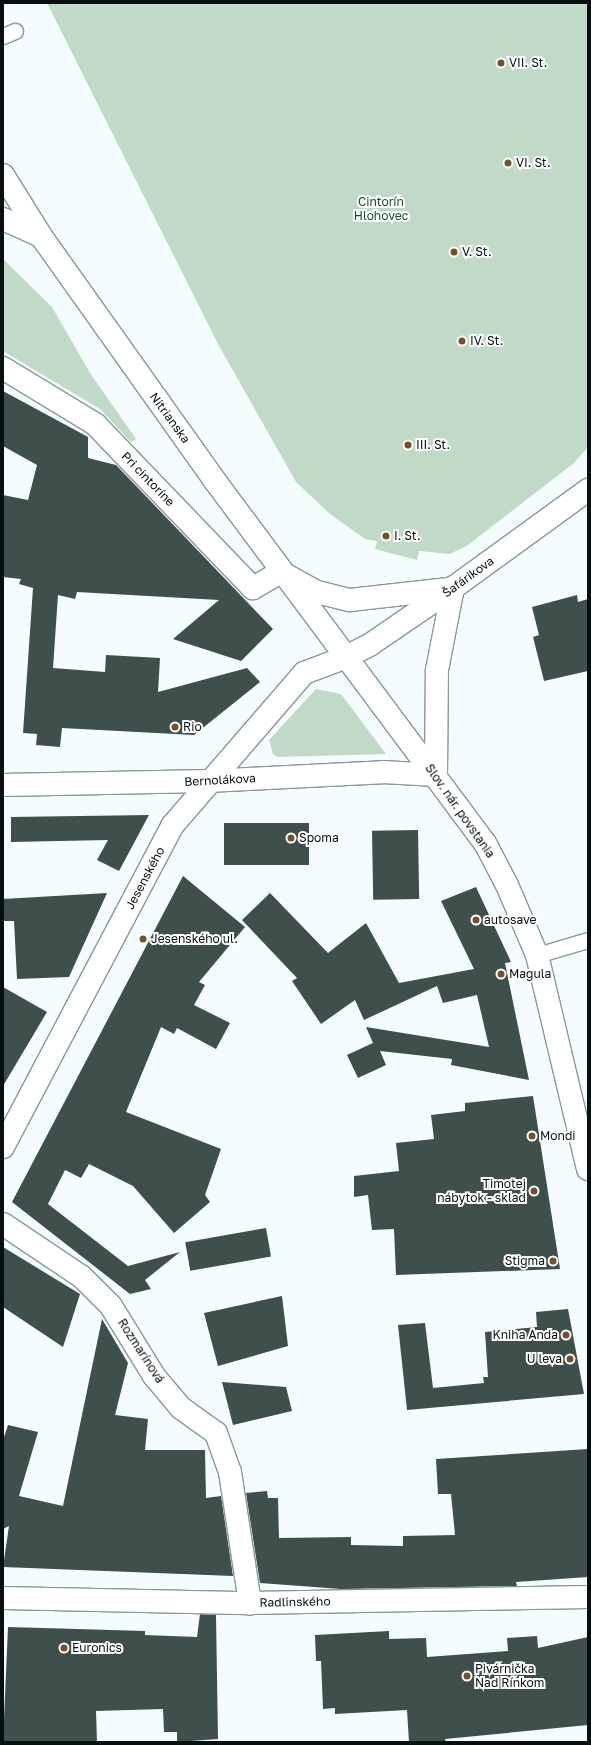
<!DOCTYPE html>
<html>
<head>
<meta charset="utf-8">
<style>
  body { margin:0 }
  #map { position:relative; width:591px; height:1745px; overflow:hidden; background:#f4fcfe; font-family:"Golos Text",sans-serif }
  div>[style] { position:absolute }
  .green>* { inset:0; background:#c0dac7 }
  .building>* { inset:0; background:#3e4f4c; transform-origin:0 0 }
  .roads { filter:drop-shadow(1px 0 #87999e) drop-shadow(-1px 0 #87999e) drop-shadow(0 1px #87999e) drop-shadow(0 -1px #87999e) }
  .service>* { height:15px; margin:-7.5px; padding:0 7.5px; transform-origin:7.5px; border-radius:7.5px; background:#fff }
  .minor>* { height:22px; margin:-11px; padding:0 11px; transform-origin:11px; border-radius:11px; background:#fff }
  .secondary>* { height:22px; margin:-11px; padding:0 11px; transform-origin:11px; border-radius:11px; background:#fff }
  .dots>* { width:11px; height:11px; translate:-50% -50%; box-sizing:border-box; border:2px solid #fff; border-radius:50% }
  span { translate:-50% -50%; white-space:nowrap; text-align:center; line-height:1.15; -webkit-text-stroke:4px #fff; paint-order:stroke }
  .poi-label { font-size:12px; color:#080f10 }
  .left { translate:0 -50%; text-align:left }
  .right { translate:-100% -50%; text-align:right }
  .park-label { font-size:12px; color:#154e2e }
  .street-label { font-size:12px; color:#080f10 }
  .frame { position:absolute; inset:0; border:4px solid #080f10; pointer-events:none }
</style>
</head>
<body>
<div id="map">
  <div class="green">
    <div style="clip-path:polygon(47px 3px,588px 3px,588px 447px,574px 463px,468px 545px,450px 554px,419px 551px,417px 560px,375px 549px,377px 541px,365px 539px,330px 514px,296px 482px,218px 344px)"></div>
    <div style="clip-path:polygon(3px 259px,52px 307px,90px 373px,136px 439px,131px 442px,100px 409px,3px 351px)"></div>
    <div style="clip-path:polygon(316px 689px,341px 694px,386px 754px,277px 757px,273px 754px,269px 740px)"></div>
  </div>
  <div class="building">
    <div style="clip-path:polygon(3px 391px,88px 437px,88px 458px,116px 465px,273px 629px,241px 661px,173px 639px,219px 600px,77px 592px,75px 599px,58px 595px,53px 668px,105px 672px,106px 655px,160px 658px,158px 692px,247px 668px,260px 682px,194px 735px,62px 728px,60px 747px,36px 745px,37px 734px,23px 733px,33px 588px,19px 584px,21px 579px,3px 577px,3px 495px,28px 500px,37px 465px,3px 446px)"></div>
    <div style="clip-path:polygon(577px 595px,578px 602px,588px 599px,588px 671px,544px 681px,533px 637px,539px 635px,532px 607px)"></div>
    <div style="clip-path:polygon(149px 815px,119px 871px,97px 860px,108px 840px,11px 842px,11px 817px)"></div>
    <div style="left:309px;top:823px;width:42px;height:85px;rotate:90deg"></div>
    <div style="left:418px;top:830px;width:69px;height:46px;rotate:89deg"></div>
    <div style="clip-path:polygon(183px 876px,245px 927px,199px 982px,205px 985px,194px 1005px,230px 1023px,216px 1049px,177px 1028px,174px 1034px,161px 1027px,126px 1112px,221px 1149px,205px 1195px,210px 1202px,174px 1233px,133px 1186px,89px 1164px,81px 1178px,65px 1170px,48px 1204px,128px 1266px,180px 1252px,145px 1280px,151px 1289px,130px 1294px,12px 1202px)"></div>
    <div style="clip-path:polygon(476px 887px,511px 962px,505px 963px,529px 1080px,451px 1065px,452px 1059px,380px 1051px,386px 1065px,358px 1078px,347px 1055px,373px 1043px,366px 1027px,489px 1047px,477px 995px,443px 1003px,437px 986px,364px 1020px,355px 1000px,321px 1024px,292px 981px,297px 978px,242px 920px,270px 893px,328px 953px,366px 923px,399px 983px,474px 969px,441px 901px)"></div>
    <div style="clip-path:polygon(107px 893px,69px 977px,17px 979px,14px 921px,3px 921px,3px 899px)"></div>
    <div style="clip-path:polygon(3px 987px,47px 1012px,3px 1086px)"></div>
    <div style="clip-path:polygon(533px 1096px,560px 1269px,396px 1275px,394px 1229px,372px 1230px,368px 1195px,354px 1197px,354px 1176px,399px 1171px,396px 1143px,434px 1139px,431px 1115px,465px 1111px,465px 1103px)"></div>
    <div style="left:266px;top:1228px;width:29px;height:82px;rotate:80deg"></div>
    <div style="clip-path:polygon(3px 1247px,80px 1294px,63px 1347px,3px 1307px)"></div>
    <div style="clip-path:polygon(282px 1296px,288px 1346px,218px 1366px,204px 1313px)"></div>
    <div style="clip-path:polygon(568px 1309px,584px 1394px,407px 1410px,398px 1325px,425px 1323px,433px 1388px,484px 1383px,483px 1377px,488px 1377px,485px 1332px,537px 1327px,536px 1312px)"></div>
    <div style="clip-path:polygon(102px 1319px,128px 1363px,115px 1415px,148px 1419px,145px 1450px,205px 1450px,206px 1498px,221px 1496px,233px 1576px,3px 1567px,9px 1526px,3px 1529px,3px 1440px,8px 1425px,38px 1432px,19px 1496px,63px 1506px)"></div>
    <div style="clip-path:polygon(222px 1382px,286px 1387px,292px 1411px,233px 1425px)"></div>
    <div style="clip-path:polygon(588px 1449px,588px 1577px,516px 1582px,517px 1586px,341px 1589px,260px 1583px,246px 1493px,267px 1491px,268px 1498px,278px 1498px,279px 1538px,351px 1537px,351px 1545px,403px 1546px,403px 1536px,455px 1535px,451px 1494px,438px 1494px,436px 1459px)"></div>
    <div style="clip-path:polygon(200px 1614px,216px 1615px,218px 1739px,177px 1742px,177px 1732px,164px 1732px,163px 1709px,96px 1711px,97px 1742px,3px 1742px,8px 1627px,145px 1631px,145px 1635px,197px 1637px)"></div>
    <div style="clip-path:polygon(389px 1631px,389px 1639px,426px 1638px,427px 1657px,508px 1651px,507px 1638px,537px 1636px,538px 1648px,588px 1637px,588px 1725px,445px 1739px,446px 1742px,409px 1742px,407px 1710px,335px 1714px,335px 1708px,323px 1709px,321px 1661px,316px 1661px,315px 1635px)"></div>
  </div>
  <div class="roads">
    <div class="service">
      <div style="left:3px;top:36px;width:13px;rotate:-23deg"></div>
      <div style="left:537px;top:955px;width:53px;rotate:-16.4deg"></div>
    </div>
    <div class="minor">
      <div style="left:3px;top:219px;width:42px;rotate:24.1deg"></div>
      <div style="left:3px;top:368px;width:108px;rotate:31.3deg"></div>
      <div style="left:95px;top:424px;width:228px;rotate:46.1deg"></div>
      <div style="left:253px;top:588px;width:32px;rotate:-30deg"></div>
      <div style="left:3px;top:785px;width:205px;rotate:-1.1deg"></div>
      <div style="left:208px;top:781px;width:175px;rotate:-2.9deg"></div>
      <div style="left:383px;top:772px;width:53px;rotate:3.2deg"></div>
      <div style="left:3px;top:1147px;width:363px;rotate:-62.2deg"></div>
      <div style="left:172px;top:826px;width:202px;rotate:-49.2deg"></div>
      <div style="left:304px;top:673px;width:43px;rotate:-20.6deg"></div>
      <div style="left:3px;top:1224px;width:95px;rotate:33.9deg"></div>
      <div style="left:82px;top:1277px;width:41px;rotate:45deg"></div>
      <div style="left:111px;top:1306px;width:82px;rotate:58.4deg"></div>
      <div style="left:154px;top:1376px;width:42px;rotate:49.8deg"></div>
      <div style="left:181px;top:1408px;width:43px;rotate:35.5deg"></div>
      <div style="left:216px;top:1433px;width:41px;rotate:70.3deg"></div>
      <div style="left:230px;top:1472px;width:133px;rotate:81.3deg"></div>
      <div style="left:3px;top:1598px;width:247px;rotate:1.2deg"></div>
      <div style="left:250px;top:1603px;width:338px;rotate:-1deg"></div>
    </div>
    <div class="secondary">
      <div style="left:3px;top:175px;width:72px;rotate:58.1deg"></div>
      <div style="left:41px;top:236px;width:301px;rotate:54.6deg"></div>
      <div style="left:215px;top:481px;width:452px;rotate:53.3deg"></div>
      <div style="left:485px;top:843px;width:47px;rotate:62.4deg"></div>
      <div style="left:507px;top:885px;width:76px;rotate:66.8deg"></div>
      <div style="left:537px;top:955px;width:220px;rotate:76.6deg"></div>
      <div style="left:288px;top:576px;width:33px;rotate:29deg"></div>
      <div style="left:317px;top:592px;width:34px;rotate:14deg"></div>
      <div style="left:350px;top:600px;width:99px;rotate:-6.4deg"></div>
      <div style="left:344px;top:658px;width:30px;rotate:-27deg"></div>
      <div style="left:371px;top:644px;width:99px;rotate:-34.3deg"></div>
      <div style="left:453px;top:588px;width:167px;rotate:-36deg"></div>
      <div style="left:436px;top:775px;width:105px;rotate:-89.5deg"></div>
      <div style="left:437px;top:670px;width:84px;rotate:-79deg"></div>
    </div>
  </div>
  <div class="dots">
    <div style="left:501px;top:63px;background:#75502b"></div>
    <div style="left:508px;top:163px;background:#75502b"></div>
    <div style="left:454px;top:252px;background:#75502b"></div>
    <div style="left:462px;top:341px;background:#75502b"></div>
    <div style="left:408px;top:445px;background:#75502b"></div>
    <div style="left:386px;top:536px;background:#75502b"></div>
    <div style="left:175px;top:727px;background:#75502b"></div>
    <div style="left:291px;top:838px;background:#75502b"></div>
    <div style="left:476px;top:920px;background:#75502b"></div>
    <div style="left:143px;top:939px;background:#75502b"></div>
    <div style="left:501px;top:974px;background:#75502b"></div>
    <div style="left:532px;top:1136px;background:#75502b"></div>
    <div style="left:534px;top:1191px;background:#75502b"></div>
    <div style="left:553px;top:1261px;background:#75502b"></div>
    <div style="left:566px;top:1335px;background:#75502b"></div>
    <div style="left:570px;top:1359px;background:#75502b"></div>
    <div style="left:64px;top:1648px;background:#75502b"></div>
    <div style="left:467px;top:1676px;background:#75502b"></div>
  </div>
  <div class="poi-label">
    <span class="left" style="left:509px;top:63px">VII. St.</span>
    <span class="left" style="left:516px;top:163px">VI. St.</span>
    <span class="left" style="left:462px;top:252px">V. St.</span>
    <span class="left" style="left:470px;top:341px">IV. St.</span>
    <span class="left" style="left:416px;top:445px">III. St.</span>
    <span class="left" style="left:394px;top:536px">I. St.</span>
    <span class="left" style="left:183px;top:727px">Rio</span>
    <span class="left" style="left:299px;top:838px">Spoma</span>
    <span class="left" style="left:484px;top:920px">autosave</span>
    <span class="left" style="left:151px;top:939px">Jesenského ul.</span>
    <span class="left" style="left:509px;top:974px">Magula</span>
    <span class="left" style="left:540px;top:1136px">Mondi</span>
    <span class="right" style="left:526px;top:1191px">Timotej<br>nábytok - sklad</span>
    <span class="right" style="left:545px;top:1261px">Stigma</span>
    <span class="right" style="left:558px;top:1335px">Kniha Anda</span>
    <span class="right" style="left:562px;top:1359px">U leva</span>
    <span class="left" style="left:72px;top:1648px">Euronics</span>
    <span class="left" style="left:475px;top:1676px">Pivárnička<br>Nad Rínkom</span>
  </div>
  <div class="park-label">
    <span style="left:381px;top:209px">Cintorín<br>Hlohovec</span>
  </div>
  <div class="street-label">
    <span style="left:170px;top:418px;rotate:54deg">Nitrianska</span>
    <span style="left:148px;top:479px;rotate:46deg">Pri cintoríne</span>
    <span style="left:468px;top:577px;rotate:-36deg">Šafárikova</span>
    <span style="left:220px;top:780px;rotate:-3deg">Bernolákova</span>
    <span style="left:460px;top:811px;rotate:55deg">Slov. nár. povstania</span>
    <span style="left:145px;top:878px;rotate:-62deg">Jesenského</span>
    <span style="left:141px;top:1351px;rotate:57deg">Rozmarínová</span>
    <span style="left:295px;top:1602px;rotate:-1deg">Radlinského</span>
  </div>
  <div class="frame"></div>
</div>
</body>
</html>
